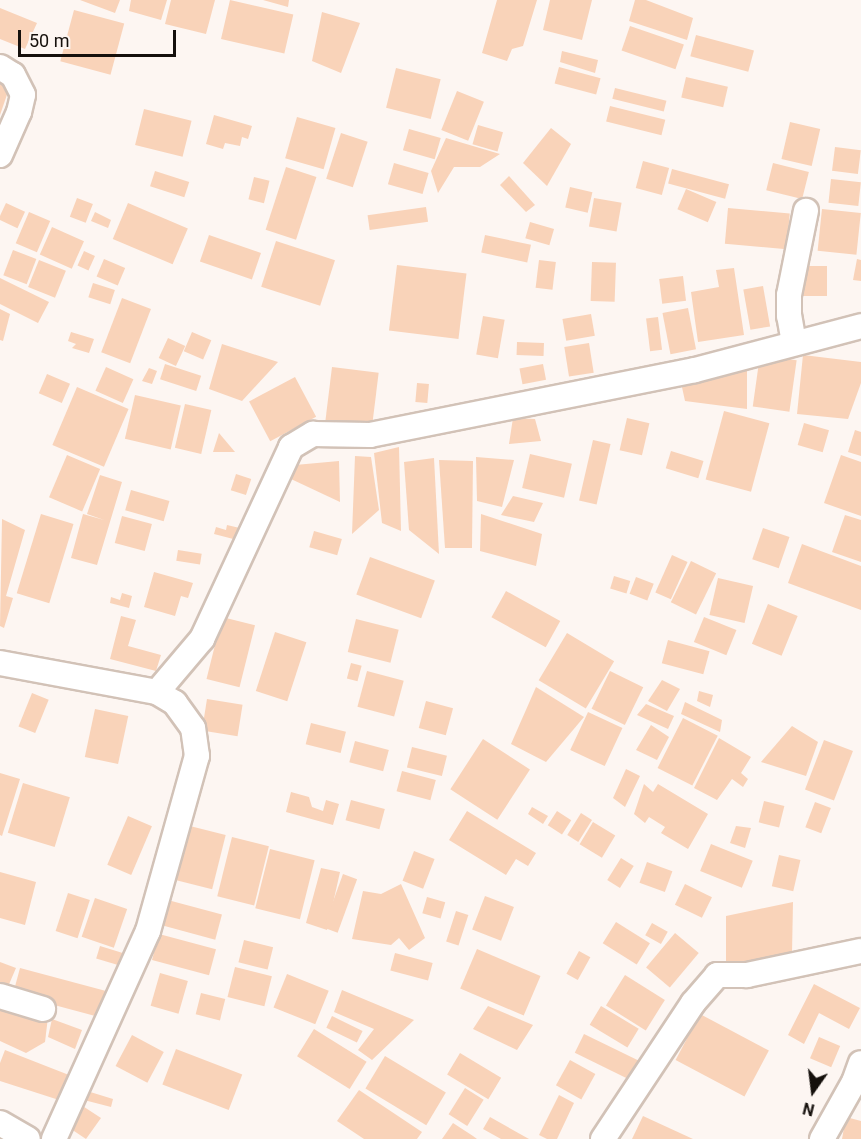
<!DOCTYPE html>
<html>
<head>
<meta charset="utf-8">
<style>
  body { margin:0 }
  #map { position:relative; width:861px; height:1139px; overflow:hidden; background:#fdf6f2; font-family:Roboto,sans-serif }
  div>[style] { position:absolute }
  .building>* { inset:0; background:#f9d3b9; transform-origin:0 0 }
  .roads { filter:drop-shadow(2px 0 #d2c2b7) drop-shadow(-2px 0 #d2c2b7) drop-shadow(0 2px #d2c2b7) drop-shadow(0 -2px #d2c2b7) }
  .minor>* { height:24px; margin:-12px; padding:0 12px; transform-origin:12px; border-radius:12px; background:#fff }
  span { translate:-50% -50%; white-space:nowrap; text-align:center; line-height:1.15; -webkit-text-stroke:4.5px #fdf6f2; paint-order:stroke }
  .north { position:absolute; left:783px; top:1061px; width:60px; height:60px; -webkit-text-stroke:4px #fdf6f2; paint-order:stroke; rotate:194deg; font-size:16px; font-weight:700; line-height:24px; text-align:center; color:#15100c }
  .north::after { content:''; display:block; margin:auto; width:21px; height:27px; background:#15100c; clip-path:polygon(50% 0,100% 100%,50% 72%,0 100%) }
  .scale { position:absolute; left:18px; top:30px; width:158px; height:27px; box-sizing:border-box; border:3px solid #15100c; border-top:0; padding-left:8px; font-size:18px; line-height:21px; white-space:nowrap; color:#15100c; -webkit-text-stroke:4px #fdf6f2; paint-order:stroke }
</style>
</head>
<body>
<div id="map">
  <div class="building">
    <div style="clip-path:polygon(80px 0,120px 0,115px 13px)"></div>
    <div style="clip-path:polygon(131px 0,167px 0,161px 20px,129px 11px)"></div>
    <div style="clip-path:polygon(171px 0,215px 0,206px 34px,165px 24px)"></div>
    <div style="left:230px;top:0;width:65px;height:40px;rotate:13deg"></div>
    <div style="clip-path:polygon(263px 0,289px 0,288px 7px)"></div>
    <div style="clip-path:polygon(497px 0,537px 0,523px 46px,512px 49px,507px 61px,482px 53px)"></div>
    <div style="clip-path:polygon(550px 0,592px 0,582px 40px,543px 30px)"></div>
    <div style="clip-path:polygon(635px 0,646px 0,693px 18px,687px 40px,629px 21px)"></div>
    <div style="clip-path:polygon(0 8px,37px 23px,25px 49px,0 39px)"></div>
    <div style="left:74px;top:10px;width:52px;height:53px;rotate:15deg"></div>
    <div style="clip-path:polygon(322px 12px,360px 23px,341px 73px,312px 61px)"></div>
    <div style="left:630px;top:26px;width:57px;height:26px;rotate:19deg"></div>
    <div style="left:696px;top:35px;width:60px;height:22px;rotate:15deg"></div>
    <div style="clip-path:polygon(562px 51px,598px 60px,595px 73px,560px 62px)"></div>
    <div style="left:559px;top:67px;width:43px;height:17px;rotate:15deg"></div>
    <div style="left:396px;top:68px;width:46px;height:41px;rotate:14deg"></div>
    <div style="left:686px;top:77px;width:43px;height:21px;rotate:13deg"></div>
    <div style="clip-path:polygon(0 79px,11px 83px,0 115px)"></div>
    <div style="left:615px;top:88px;width:53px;height:11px;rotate:14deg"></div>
    <div style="left:457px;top:91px;width:29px;height:42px;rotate:22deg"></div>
    <div style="left:610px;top:106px;width:57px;height:16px;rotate:14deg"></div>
    <div style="left:144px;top:109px;width:49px;height:37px;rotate:14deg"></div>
    <div style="clip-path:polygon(214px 115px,252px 126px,248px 139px,242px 137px,240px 146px,225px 143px,223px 149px,206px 144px)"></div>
    <div style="left:297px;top:117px;width:40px;height:43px;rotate:16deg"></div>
    <div style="left:790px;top:122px;width:31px;height:38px;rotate:13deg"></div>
    <div style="left:478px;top:125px;width:26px;height:20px;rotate:16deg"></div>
    <div style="clip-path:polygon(551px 128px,571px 144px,547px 186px,523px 163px)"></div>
    <div style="left:409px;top:129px;width:33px;height:22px;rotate:16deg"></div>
    <div style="left:341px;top:133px;width:28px;height:48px;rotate:18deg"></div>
    <div style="clip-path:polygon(446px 138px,500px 154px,480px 167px,454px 167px,438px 193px,431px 171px)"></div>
    <div style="left:835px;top:147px;width:26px;height:24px;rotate:7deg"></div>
    <div style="left:643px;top:161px;width:27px;height:28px;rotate:15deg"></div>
    <div style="left:394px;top:163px;width:36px;height:22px;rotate:16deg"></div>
    <div style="left:773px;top:163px;width:37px;height:28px;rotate:14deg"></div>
    <div style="left:286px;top:167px;width:32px;height:66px;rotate:18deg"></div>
    <div style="left:672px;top:169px;width:59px;height:15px;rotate:15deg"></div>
    <div style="left:155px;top:171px;width:36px;height:16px;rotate:18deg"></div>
    <div style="clip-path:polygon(509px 176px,535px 205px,526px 212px,500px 185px)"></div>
    <div style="left:254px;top:177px;width:16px;height:23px;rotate:14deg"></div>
    <div style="left:831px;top:179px;width:30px;height:24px;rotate:6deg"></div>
    <div style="left:570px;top:187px;width:23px;height:21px;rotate:13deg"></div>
    <div style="left:686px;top:189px;width:33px;height:22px;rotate:23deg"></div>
    <div style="left:77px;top:198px;width:17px;height:20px;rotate:21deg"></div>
    <div style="left:594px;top:198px;width:28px;height:29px;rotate:10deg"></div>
    <div style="left:6px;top:203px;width:21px;height:18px;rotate:25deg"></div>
    <div style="left:128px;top:203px;width:65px;height:39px;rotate:23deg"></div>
    <div style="left:426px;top:207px;width:15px;height:59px;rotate:82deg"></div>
    <div style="left:728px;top:208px;width:62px;height:36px;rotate:5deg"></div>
    <div style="left:822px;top:209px;width:39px;height:42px;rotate:6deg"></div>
    <div style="left:29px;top:212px;width:23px;height:34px;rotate:23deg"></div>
    <div style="clip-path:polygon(95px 212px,111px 220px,108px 228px,91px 221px)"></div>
    <div style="left:530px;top:222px;width:25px;height:17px;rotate:16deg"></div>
    <div style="left:52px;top:227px;width:35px;height:30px;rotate:24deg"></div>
    <div style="left:209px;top:235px;width:55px;height:28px;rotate:19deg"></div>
    <div style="left:485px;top:235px;width:47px;height:18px;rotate:12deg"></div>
    <div style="left:276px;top:241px;width:62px;height:48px;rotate:18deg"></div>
    <div style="left:13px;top:250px;width:25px;height:27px;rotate:21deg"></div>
    <div style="left:84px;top:251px;width:12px;height:16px;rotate:24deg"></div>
    <div style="left:104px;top:259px;width:23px;height:19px;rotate:23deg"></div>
    <div style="clip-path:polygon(857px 259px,861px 260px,861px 281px,853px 280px)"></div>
    <div style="left:39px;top:260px;width:29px;height:29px;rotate:22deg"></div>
    <div style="left:539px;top:260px;width:17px;height:28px;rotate:7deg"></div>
    <div style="left:592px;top:262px;width:24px;height:39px;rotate:2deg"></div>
    <div style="left:397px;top:265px;width:70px;height:66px;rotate:7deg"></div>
    <div style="left:802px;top:266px;width:25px;height:30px"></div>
    <div style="clip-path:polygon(734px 268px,744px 335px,698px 342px,691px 292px,719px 287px,716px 270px)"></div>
    <div style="left:683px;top:276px;width:25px;height:24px;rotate:83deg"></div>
    <div style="clip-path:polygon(0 278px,49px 302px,38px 323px,0 304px)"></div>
    <div style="left:93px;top:283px;width:23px;height:15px;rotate:18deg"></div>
    <div style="left:763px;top:286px;width:41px;height:20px;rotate:80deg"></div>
    <div style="left:122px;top:298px;width:31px;height:58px;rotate:21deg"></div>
    <div style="left:688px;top:308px;width:42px;height:26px;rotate:79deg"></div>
    <div style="clip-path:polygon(0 309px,10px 314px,3px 341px,0 340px)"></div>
    <div style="left:591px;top:314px;width:22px;height:29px;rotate:80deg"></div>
    <div style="left:483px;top:316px;width:22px;height:39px;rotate:10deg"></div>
    <div style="left:658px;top:317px;width:33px;height:12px;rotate:83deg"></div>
    <div style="clip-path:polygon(71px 332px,94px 339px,89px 353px,72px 348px,76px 344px,68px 341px)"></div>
    <div style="left:192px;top:332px;width:21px;height:21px;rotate:23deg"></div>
    <div style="left:168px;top:338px;width:19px;height:22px;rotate:25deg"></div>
    <div style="left:517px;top:342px;width:27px;height:13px;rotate:2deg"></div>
    <div style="left:589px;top:343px;width:30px;height:25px;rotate:81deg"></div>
    <div style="clip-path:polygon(222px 344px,278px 362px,242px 401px,209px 389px)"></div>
    <div style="left:760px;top:355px;width:37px;height:52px;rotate:8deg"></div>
    <div style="clip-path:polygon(803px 355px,861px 362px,861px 383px,848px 419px,797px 414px)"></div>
    <div style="clip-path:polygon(747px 359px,747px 409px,685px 401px,680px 378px)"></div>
    <div style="left:165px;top:364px;width:38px;height:16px;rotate:18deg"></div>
    <div style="left:543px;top:364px;width:16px;height:24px;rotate:79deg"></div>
    <div style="left:106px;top:367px;width:30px;height:26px;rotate:24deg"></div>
    <div style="left:332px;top:367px;width:47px;height:55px;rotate:7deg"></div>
    <div style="clip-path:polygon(149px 368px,157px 371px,152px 384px,142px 381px)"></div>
    <div style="left:47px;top:374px;width:25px;height:21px;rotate:23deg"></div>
    <div style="left:295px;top:377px;width:45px;height:52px;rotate:62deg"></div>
    <div style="left:417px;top:383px;width:12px;height:19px;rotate:5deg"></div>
    <div style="left:77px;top:387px;width:56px;height:63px;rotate:23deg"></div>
    <div style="left:135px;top:395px;width:47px;height:45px;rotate:13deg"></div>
    <div style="left:185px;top:404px;width:27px;height:45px;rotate:13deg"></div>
    <div style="left:724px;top:411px;width:47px;height:71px;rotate:15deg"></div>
    <div style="clip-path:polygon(513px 418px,535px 419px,541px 441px,509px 444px)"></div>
    <div style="left:627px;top:418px;width:23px;height:33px;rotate:13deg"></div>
    <div style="left:804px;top:423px;width:26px;height:23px;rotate:16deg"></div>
    <div style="clip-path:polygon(855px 430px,861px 432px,861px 456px,848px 452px)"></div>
    <div style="clip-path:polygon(219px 433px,235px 452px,213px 452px)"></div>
    <div style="left:593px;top:440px;width:18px;height:62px;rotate:13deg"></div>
    <div style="clip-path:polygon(399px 447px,401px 531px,382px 523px,374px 453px)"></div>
    <div style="left:671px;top:451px;width:34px;height:18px;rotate:17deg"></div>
    <div style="left:530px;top:454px;width:43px;height:35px;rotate:13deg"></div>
    <div style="left:67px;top:455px;width:36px;height:46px;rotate:23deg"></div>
    <div style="clip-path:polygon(841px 455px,861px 462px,861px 516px,824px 503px)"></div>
    <div style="clip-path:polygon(355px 456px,371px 457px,379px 510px,352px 534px)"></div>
    <div style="clip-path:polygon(476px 457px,514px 460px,502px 507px,477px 501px)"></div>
    <div style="clip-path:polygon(434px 458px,439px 554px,409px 530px,404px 462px)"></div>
    <div style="clip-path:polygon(439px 460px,473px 461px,472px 548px,445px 548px)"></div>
    <div style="clip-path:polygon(339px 461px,340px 502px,291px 479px,295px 465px)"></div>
    <div style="left:236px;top:474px;width:16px;height:17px;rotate:18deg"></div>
    <div style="clip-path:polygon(100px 475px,122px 482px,97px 565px,71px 558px,83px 514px,104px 520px,87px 514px)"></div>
    <div style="left:131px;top:490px;width:40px;height:21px;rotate:16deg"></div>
    <div style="clip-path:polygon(513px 496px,543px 503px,534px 522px,501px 515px)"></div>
    <div style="left:41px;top:514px;width:34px;height:83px;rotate:17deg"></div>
    <div style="clip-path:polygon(481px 514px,542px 534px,536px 566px,480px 551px)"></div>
    <div style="clip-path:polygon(845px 515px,861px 520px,861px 562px,832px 552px)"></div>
    <div style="left:122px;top:516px;width:31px;height:28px;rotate:15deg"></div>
    <div style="clip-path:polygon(2px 519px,25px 530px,6px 596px,13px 598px,4px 628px,0 626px)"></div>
    <div style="clip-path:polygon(227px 525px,244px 529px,241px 541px,214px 534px,216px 527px,226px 530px)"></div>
    <div style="left:763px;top:528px;width:28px;height:33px;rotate:19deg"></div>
    <div style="left:314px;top:531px;width:29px;height:17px;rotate:16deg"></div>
    <div style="clip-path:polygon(802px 544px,861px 566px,861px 610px,788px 583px)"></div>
    <div style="left:178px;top:550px;width:24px;height:11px;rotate:9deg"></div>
    <div style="left:672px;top:555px;width:17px;height:41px;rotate:24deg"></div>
    <div style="left:370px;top:557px;width:69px;height:40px;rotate:20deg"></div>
    <div style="left:691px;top:561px;width:28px;height:46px;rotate:26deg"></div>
    <div style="clip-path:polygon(154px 572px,193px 583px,188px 598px,181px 596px,175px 616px,144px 607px)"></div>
    <div style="left:614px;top:576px;width:17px;height:13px;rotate:17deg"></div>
    <div style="left:636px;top:577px;width:19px;height:18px;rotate:21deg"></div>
    <div style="left:718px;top:578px;width:36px;height:38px;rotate:13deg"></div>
    <div style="left:506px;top:591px;width:62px;height:30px;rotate:29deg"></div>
    <div style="clip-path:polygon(122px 593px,132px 596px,129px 608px,110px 603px,111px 597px,120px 600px)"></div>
    <div style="left:768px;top:604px;width:32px;height:43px;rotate:22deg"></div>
    <div style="clip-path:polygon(121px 616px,136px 620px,128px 646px,161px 655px,156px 671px,110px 659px)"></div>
    <div style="left:222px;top:617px;width:34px;height:64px;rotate:14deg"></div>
    <div style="left:704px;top:617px;width:35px;height:27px;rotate:22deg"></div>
    <div style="left:356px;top:619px;width:44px;height:34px;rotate:14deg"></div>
    <div style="left:275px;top:632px;width:33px;height:62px;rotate:18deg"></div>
    <div style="left:567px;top:633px;width:55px;height:55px;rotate:31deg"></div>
    <div style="left:668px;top:640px;width:43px;height:24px;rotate:15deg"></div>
    <div style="left:351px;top:663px;width:11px;height:16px;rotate:15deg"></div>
    <div style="left:367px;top:671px;width:38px;height:37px;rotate:15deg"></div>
    <div style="left:610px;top:671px;width:37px;height:42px;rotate:26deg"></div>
    <div style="clip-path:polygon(662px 680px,680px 689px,667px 711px,648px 701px)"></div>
    <div style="clip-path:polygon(536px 687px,584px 717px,546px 762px,511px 744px)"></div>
    <div style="clip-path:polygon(699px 691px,713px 695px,710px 707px,697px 701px)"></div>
    <div style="left:32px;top:693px;width:18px;height:36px;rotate:22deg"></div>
    <div style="left:207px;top:699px;width:36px;height:32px;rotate:9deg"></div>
    <div style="left:426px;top:701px;width:28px;height:28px;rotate:15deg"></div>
    <div style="clip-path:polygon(685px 702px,722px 720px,720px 732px,681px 714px)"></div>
    <div style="clip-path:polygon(646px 704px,674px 716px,668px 729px,637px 715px)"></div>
    <div style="left:95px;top:709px;width:34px;height:49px;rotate:12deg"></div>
    <div style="left:588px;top:712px;width:38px;height:42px;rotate:25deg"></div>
    <div style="left:683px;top:718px;width:39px;height:56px;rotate:27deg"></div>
    <div style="left:311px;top:723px;width:36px;height:22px;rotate:14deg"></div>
    <div style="clip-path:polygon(651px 725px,669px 737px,657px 760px,636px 750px)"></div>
    <div style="clip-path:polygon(792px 726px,818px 742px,806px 776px,761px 762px)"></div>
    <div style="clip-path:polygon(719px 738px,751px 757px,741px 773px,748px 779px,743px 787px,732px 779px,717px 800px,694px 788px)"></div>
    <div style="left:483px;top:739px;width:56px;height:60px;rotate:33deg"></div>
    <div style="left:824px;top:740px;width:31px;height:53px;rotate:21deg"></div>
    <div style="left:355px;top:741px;width:35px;height:22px;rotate:15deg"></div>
    <div style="left:412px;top:747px;width:36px;height:21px;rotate:14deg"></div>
    <div style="clip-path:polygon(626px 769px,640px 776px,625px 807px,613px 798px)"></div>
    <div style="left:402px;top:771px;width:35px;height:21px;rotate:15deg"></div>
    <div style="clip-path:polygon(0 773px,20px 779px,2px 836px,0 835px)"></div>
    <div style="left:23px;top:783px;width:49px;height:52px;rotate:17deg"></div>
    <div style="clip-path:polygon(644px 784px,653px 792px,658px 784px,708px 814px,688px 849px,661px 833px,665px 827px,649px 817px,645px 823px,634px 814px)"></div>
    <div style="clip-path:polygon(291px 792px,309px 797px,312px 807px,323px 811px,326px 800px,339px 804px,333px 825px,286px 812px)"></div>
    <div style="left:351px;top:800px;width:35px;height:21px;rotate:15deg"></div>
    <div style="left:764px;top:801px;width:21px;height:22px;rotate:14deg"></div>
    <div style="left:815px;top:802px;width:17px;height:27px;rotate:21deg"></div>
    <div style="clip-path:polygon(532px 807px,548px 816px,543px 824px,528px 814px)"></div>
    <div style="clip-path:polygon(467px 811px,536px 853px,528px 866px,516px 859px,506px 875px,449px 840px)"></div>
    <div style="left:557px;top:811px;width:17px;height:17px;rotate:33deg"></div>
    <div style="left:581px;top:813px;width:13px;height:26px;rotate:32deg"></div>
    <div style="left:128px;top:816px;width:26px;height:53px;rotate:23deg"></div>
    <div style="left:593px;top:822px;width:26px;height:26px;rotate:31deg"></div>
    <div style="left:182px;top:824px;width:45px;height:56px;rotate:14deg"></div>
    <div style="clip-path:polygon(736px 826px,751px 828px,745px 848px,730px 843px)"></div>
    <div style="left:232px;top:837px;width:38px;height:61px;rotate:14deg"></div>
    <div style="left:711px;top:844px;width:45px;height:29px;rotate:22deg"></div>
    <div style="left:270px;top:849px;width:46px;height:61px;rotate:14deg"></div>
    <div style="left:414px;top:851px;width:22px;height:32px;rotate:21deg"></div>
    <div style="left:779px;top:855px;width:22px;height:32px;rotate:13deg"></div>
    <div style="left:621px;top:858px;width:15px;height:26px;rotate:32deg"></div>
    <div style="left:647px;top:862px;width:27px;height:22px;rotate:20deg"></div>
    <div style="clip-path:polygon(321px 868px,340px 872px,327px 930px,306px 923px)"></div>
    <div style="clip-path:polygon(0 872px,36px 882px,25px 925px,0 918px)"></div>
    <div style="left:343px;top:874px;width:15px;height:57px;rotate:20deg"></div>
    <div style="clip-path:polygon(401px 884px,425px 938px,409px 950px,399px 938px,391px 945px,352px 939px,363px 891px,381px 894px)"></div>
    <div style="left:685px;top:884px;width:30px;height:23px;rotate:26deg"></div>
    <div style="left:68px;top:893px;width:23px;height:40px;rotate:18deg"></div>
    <div style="left:485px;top:896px;width:31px;height:36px;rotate:21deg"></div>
    <div style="left:427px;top:897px;width:19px;height:17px;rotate:16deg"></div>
    <div style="left:95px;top:898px;width:34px;height:41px;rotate:19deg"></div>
    <div style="left:164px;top:899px;width:60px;height:26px;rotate:15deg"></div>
    <div style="clip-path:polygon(793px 902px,792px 953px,726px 965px,726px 916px)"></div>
    <div style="left:456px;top:911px;width:13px;height:32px;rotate:18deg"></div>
    <div style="left:616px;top:922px;width:40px;height:25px;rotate:32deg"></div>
    <div style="left:652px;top:923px;width:18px;height:14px;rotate:29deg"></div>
    <div style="left:675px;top:933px;width:31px;height:45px;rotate:40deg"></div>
    <div style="left:159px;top:934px;width:59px;height:27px;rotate:15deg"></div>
    <div style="left:244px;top:940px;width:30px;height:23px;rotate:14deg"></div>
    <div style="left:100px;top:946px;width:28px;height:13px;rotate:17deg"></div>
    <div style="left:477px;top:949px;width:69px;height:43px;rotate:23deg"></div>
    <div style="left:579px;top:951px;width:13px;height:26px;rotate:29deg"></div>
    <div style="left:395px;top:953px;width:39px;height:18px;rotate:15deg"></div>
    <div style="clip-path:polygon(0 962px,16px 968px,7px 989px,0 986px)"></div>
    <div style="left:235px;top:967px;width:38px;height:31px;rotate:14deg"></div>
    <div style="left:20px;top:968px;width:90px;height:27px;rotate:15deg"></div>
    <div style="left:160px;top:973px;width:29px;height:34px;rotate:16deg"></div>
    <div style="left:287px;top:974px;width:45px;height:36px;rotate:22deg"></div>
    <div style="left:625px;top:975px;width:47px;height:36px;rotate:32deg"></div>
    <div style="clip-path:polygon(814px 984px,860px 1008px,849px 1029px,819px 1013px,804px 1044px,788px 1035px)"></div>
    <div style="clip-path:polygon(342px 990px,414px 1020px,372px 1060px,358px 1050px,374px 1029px,334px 1012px)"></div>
    <div style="left:201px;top:993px;width:25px;height:22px;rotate:14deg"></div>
    <div style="clip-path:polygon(4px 1005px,48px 1017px,45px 1042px,26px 1053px,0 1041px,0 1011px)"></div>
    <div style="clip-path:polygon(488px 1006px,533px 1025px,517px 1050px,473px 1029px)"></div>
    <div style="left:601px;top:1006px;width:44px;height:22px;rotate:31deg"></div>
    <div style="left:700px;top:1014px;width:78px;height:52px;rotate:28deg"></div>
    <div style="left:332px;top:1016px;width:34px;height:13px;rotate:26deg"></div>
    <div style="clip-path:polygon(52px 1019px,82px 1030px,75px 1049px,48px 1037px)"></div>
    <div style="left:314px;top:1029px;width:62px;height:32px;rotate:32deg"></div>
    <div style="left:584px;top:1034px;width:68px;height:21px;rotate:26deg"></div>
    <div style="left:132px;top:1035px;width:36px;height:35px;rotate:28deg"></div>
    <div style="left:819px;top:1037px;width:23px;height:23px;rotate:23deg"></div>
    <div style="left:176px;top:1049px;width:71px;height:38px;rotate:21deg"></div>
    <div style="clip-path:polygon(5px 1050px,69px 1075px,59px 1100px,0 1081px,0 1063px)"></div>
    <div style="left:460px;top:1053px;width:48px;height:25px;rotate:31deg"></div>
    <div style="left:385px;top:1056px;width:71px;height:38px;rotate:31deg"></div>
    <div style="left:570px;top:1060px;width:29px;height:29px;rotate:29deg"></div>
    <div style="left:465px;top:1088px;width:22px;height:31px;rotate:32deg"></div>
    <div style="clip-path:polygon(359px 1090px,422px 1132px,417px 1139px,364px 1139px,337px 1121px)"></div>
    <div style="clip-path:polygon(87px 1091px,113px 1099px,111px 1107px,84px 1100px)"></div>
    <div style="clip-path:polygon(559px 1095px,574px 1103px,557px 1139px,547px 1139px,539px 1135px)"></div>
    <div style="clip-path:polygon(75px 1101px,101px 1118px,86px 1139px,65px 1125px)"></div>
    <div style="clip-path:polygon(643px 1116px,693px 1139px,632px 1139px)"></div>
    <div style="clip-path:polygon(490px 1117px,529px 1139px,501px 1139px,483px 1129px)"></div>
    <div style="clip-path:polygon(846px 1117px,861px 1121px,861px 1139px,842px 1139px)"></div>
    <div style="clip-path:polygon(453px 1123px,473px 1136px,477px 1139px,442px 1139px)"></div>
  </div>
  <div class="roads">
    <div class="minor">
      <div style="left:0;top:67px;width:15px;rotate:32deg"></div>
      <div style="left:13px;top:75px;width:22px;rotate:63deg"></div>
      <div style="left:23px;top:95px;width:17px;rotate:103deg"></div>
      <div style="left:19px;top:112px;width:47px;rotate:113.8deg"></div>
      <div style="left:794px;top:343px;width:27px;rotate:-100deg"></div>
      <div style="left:789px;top:316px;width:21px;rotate:-90deg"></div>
      <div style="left:789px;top:295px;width:86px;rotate:-78.6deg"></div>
      <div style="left:0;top:663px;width:160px;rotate:10.5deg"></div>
      <div style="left:157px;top:692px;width:70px;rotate:-49.7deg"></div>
      <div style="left:202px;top:639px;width:212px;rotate:-65.1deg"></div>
      <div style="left:291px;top:447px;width:26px;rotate:-31deg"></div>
      <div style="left:313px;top:434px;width:57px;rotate:1deg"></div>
      <div style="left:370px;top:435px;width:331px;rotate:-11.3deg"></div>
      <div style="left:695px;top:370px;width:172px;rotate:-14.8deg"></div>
      <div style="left:0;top:996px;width:45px;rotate:16.8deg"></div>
      <div style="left:0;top:1123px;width:32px;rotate:30deg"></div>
      <div style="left:54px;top:1139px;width:228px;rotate:-65.7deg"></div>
      <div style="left:148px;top:931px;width:182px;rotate:-74.4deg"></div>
      <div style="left:197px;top:756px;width:28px;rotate:-98deg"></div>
      <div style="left:193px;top:728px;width:31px;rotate:-126deg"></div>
      <div style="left:175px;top:703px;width:21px;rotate:-149deg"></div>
      <div style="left:603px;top:1139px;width:163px;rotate:-56.5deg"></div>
      <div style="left:693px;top:1003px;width:37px;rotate:-49deg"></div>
      <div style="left:717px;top:975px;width:30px"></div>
      <div style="left:747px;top:975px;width:116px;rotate:-11.9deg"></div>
      <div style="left:822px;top:1139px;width:65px;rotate:-60.7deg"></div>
      <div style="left:854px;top:1082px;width:20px;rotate:-70deg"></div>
    </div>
  </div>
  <div class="north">N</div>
  <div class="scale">50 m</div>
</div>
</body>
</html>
